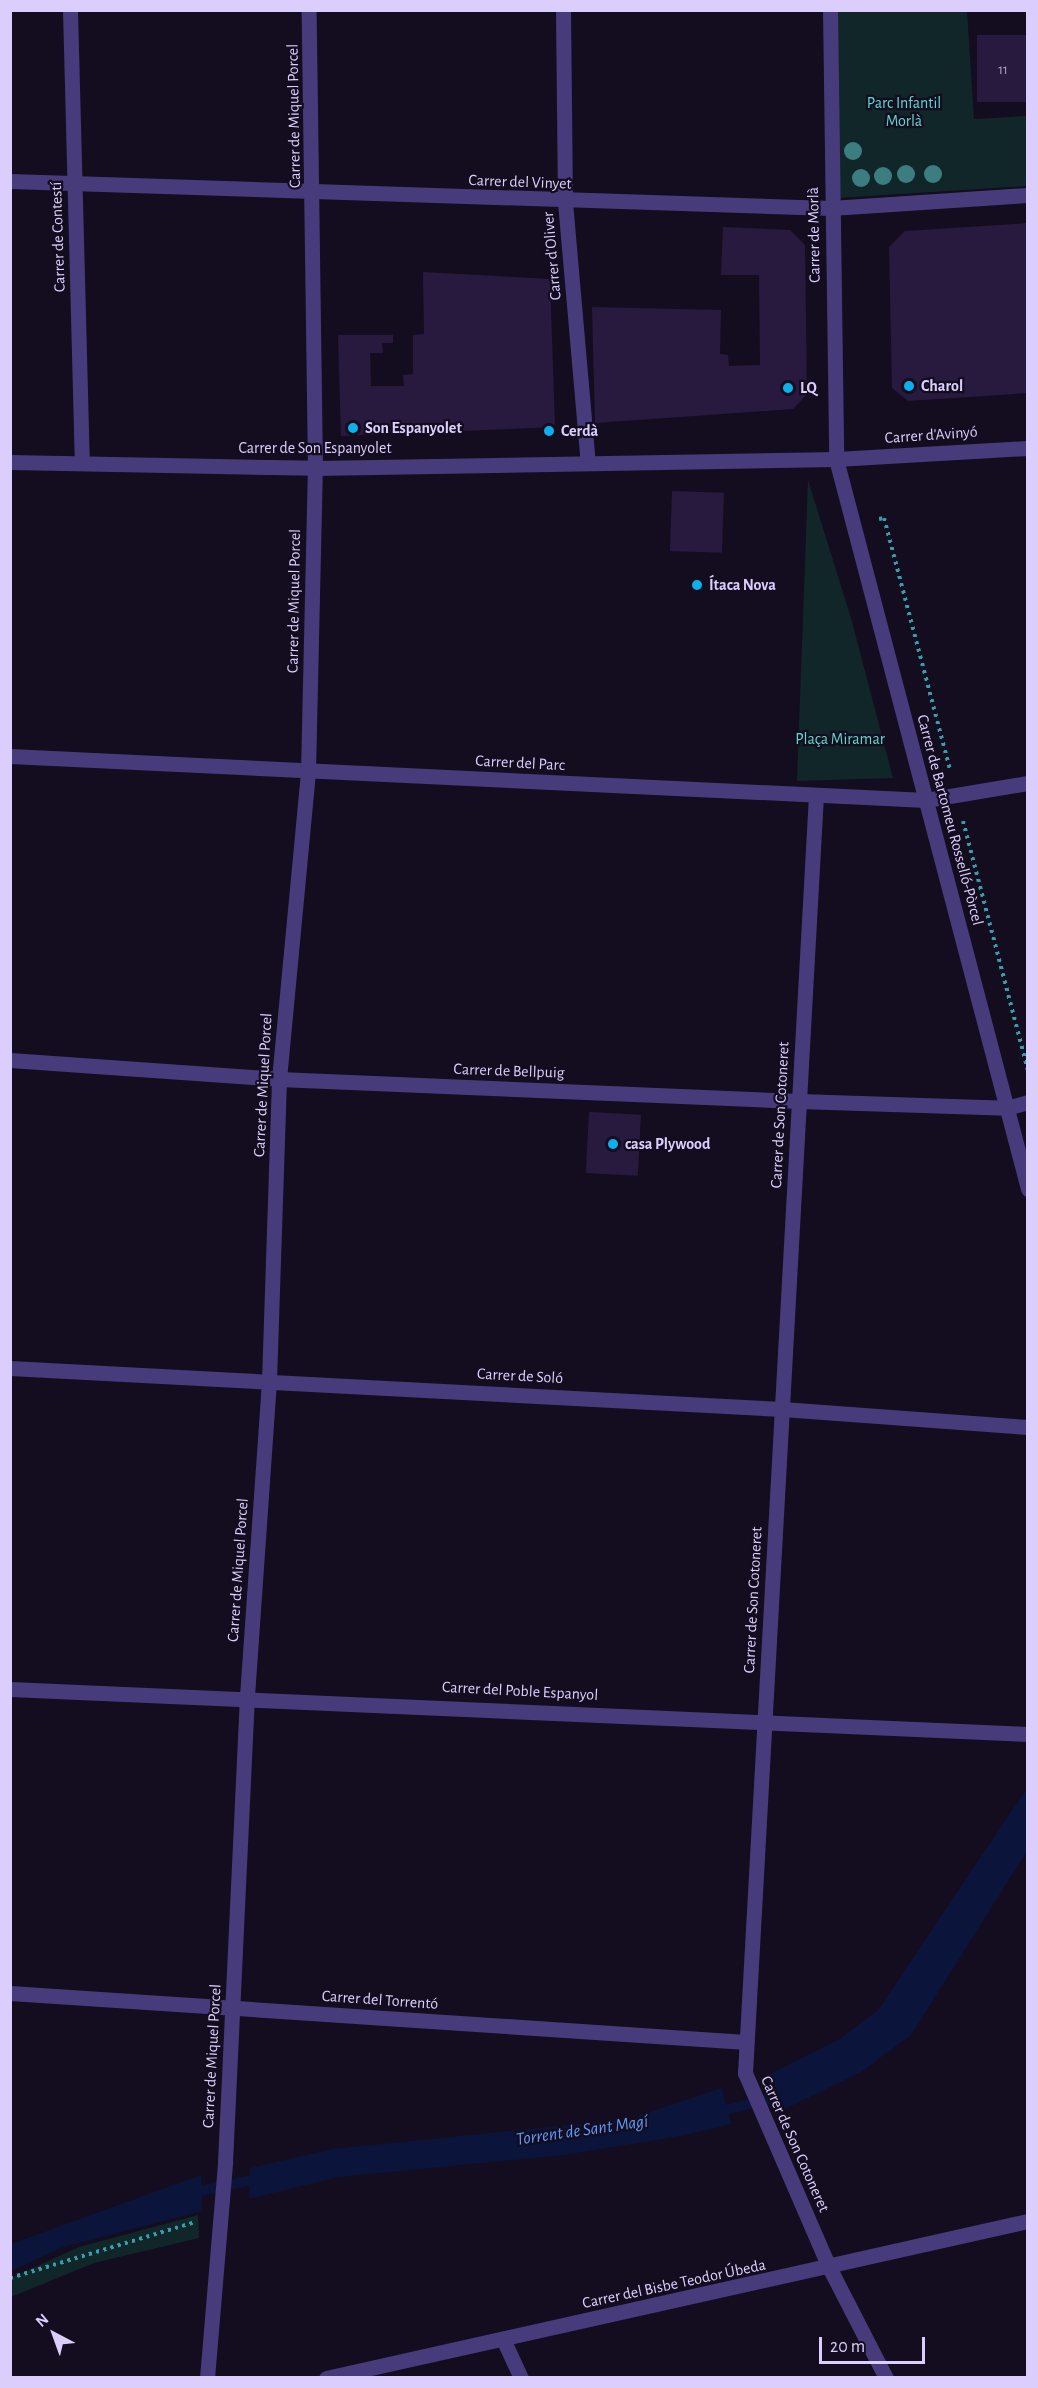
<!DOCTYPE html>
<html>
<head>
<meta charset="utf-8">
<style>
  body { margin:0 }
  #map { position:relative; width:1038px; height:2388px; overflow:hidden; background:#130d1f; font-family:"Alegreya Sans",sans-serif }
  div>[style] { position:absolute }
  .green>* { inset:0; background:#112629 }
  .water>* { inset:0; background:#0b153b }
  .stream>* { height:10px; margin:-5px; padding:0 5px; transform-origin:5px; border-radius:5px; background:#0b153b }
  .building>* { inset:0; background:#281a3f; transform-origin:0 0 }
  .path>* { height:4px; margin-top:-2px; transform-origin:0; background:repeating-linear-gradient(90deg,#339fac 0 3px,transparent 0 7.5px) }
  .minor>* { height:15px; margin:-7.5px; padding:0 7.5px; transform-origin:7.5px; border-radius:7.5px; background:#483b7c }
  .trees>* { width:18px; height:18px; margin:-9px; border-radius:50%; background:#3c7d80 }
  .dots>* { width:16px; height:16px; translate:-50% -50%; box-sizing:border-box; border:3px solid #130d1f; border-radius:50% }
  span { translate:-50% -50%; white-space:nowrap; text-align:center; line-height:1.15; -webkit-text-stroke:4.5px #130d1f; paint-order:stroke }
  .number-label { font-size:14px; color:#aea1ce }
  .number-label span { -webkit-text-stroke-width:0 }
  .park-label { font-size:16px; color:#5ed9cf }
  .street-label { font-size:16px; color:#dbcefd }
  .poi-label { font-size:16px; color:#dbcefd; font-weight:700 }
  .left { translate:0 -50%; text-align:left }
  .water-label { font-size:18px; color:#6199f8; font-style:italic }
  .frame { position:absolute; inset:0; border:12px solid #dbcefd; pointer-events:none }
  .north { position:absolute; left:24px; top:2304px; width:60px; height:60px; -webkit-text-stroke:4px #130d1f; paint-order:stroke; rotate:319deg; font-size:16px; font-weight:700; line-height:24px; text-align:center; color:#dbcefd }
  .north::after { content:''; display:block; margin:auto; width:21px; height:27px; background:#dbcefd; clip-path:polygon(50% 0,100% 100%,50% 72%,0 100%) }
  .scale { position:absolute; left:819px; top:2337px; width:106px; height:27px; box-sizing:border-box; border:3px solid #dbcefd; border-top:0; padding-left:8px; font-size:18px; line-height:21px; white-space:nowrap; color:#dbcefd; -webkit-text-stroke:4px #130d1f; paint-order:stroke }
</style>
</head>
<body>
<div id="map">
  <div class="green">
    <div style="clip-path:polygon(832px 11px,967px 11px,974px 119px,1027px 116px,1027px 186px,838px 198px)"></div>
    <div style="clip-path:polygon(808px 480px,851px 618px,893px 778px,797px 781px)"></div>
    <div style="clip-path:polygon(198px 2215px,199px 2238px,94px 2263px,11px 2297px,11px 2278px,79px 2247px)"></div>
  </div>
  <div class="water">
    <div style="clip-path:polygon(1027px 1788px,1027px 1851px,911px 2035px,861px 2072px,785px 2109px,770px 2074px,840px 2039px,879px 2009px)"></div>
    <div style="clip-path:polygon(722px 2088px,731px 2124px,681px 2136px,564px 2155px,338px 2177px,249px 2199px,250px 2168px,333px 2149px,629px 2119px)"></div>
    <div style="clip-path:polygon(201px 2175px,202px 2211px,63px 2247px,11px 2271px,11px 2244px)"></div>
  </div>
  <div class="stream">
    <div style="left:714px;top:2113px;width:81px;rotate:-14.4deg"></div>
    <div style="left:190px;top:2193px;width:74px;rotate:-11.8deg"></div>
  </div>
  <div class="building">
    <div style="left:1028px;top:35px;width:67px;height:51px;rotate:90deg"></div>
    <div style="clip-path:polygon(1028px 223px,1028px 393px,908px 401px,892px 388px,889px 247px,905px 231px)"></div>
    <div style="clip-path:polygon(723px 227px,790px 230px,805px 245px,807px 394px,793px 409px,595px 423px,592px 307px,721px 310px,720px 354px,728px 355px,729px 366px,760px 365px,759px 275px,721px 275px)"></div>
    <div style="clip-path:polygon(423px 272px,550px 279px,555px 427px,341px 436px,338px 335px,393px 335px,393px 343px,382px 343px,383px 353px,370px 353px,371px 386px,404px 386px,403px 375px,413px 374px,413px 335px,424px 334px)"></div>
    <div style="left:672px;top:491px;width:52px;height:60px;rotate:2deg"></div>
    <div style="left:589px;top:1112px;width:52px;height:61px;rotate:3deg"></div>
  </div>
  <div class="path">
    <div style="left:879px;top:519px;width:5px;rotate:-11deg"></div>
    <div style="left:884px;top:518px;width:260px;rotate:75.3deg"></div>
    <div style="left:963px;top:821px;width:257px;rotate:75.4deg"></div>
    <div style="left:10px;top:2278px;width:194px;rotate:-16.8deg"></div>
  </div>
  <div class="minor">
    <div style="left:70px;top:10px;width:451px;rotate:88.5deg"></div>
    <div style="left:563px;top:10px;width:192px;rotate:89.4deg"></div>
    <div style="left:565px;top:202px;width:262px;rotate:85deg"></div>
    <div style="left:830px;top:10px;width:449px;rotate:89.2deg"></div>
    <div style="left:836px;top:459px;width:755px;rotate:75.26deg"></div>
    <div style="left:10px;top:181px;width:821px;rotate:1.88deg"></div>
    <div style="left:831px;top:208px;width:197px;rotate:-3.8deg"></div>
    <div style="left:10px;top:462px;width:305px;rotate:1.1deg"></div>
    <div style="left:315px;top:468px;width:521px;rotate:-0.99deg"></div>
    <div style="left:836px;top:459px;width:192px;rotate:-3.3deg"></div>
    <div style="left:10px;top:756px;width:917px;rotate:2.75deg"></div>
    <div style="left:926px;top:800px;width:103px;rotate:-9.5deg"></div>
    <div style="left:816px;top:795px;width:1280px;rotate:93.18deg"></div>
    <div style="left:745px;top:2073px;width:214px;rotate:66.6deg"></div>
    <div style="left:830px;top:2269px;width:123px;rotate:62.8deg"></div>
    <div style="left:10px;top:1060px;width:270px;rotate:4deg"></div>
    <div style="left:279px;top:1079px;width:520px;rotate:2.42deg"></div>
    <div style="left:799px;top:1101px;width:207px;rotate:1.9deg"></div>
    <div style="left:1006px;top:1108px;width:23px;rotate:-15deg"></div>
    <div style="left:10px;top:1368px;width:773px;rotate:3.04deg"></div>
    <div style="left:782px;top:1409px;width:247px;rotate:4.2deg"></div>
    <div style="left:10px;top:1689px;width:1019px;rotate:2.53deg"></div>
    <div style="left:10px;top:1993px;width:738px;rotate:3.81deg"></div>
    <div style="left:503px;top:2339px;width:43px;rotate:65.2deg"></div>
    <div style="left:207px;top:2378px;width:217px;rotate:-85.2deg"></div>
    <div style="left:225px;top:2162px;width:467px;rotate:-87.3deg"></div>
    <div style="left:247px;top:1696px;width:316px;rotate:-86deg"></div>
    <div style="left:269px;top:1381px;width:302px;rotate:-88.1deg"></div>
    <div style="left:279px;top:1079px;width:308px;rotate:-84.6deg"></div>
    <div style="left:308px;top:772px;width:304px;rotate:-88.7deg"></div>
    <div style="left:315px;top:468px;width:458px;rotate:-90.8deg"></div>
    <div style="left:326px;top:2378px;width:719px;rotate:-12.61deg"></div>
  </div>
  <div class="trees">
    <div style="left:853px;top:151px"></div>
    <div style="left:906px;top:174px"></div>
    <div style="left:933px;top:174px"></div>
    <div style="left:883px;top:176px"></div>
    <div style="left:861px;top:178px"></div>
  </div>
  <div class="dots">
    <div style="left:909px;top:386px;background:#0bb0ec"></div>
    <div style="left:788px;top:388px;background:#0bb0ec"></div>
    <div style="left:353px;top:428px;background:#0bb0ec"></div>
    <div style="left:549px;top:431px;background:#0bb0ec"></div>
    <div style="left:697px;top:585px;background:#0bb0ec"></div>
    <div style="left:613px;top:1144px;background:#0bb0ec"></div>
  </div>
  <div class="number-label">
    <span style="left:1003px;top:70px">11</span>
  </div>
  <div class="park-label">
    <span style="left:904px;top:112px">Parc Infantil<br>Morlà</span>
    <span style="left:840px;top:739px">Plaça Miramar</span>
  </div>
  <div class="street-label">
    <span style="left:294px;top:116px;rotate:-91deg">Carrer de Miquel Porcel</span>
    <span style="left:520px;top:182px;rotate:2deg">Carrer del Vinyet</span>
    <span style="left:814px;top:235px;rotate:-91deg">Carrer de Morlà</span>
    <span style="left:58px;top:237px;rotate:-92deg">Carrer de Contestí</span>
    <span style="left:552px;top:256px;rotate:-95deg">Carrer d'Oliver</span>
    <span style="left:931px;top:435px;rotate:-4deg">Carrer d'Avinyó</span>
    <span style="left:315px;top:448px">Carrer de Son Espanyolet</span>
    <span style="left:294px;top:601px;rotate:-89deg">Carrer de Miquel Porcel</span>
    <span style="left:520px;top:763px;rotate:3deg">Carrer del Parc</span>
    <span style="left:950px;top:820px;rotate:75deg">Carrer de Bartomeu Rosselló-Pòrcel</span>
    <span style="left:509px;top:1071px;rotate:2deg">Carrer de Bellpuig</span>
    <span style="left:263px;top:1085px;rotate:-87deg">Carrer de Miquel Porcel</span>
    <span style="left:780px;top:1115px;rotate:-87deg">Carrer de Son Cotoneret</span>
    <span style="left:520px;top:1376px;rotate:3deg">Carrer de Soló</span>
    <span style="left:238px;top:1570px;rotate:-86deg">Carrer de Miquel Porcel</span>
    <span style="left:753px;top:1600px;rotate:-87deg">Carrer de Son Cotoneret</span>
    <span style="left:520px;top:1691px;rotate:3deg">Carrer del Poble Espanyol</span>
    <span style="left:380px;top:2000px;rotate:4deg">Carrer del Torrentó</span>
    <span style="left:212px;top:2056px;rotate:-87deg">Carrer de Miquel Porcel</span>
    <span style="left:795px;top:2144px;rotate:66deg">Carrer de Son Cotoneret</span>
    <span style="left:674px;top:2284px;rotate:-12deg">Carrer del Bisbe Teodor Úbeda</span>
  </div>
  <div class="poi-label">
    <span class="left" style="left:921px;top:386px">Charol</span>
    <span class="left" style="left:800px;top:388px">LQ</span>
    <span class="left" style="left:365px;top:428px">Son Espanyolet</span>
    <span class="left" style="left:561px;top:431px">Cerdà</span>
    <span class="left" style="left:709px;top:585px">Ítaca Nova</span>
    <span class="left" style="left:625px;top:1144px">casa Plywood</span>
  </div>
  <div class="water-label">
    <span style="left:582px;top:2131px;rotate:-8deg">Torrent de Sant Magí</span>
  </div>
  <div class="frame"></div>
  <div class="north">N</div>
  <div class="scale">20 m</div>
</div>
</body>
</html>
